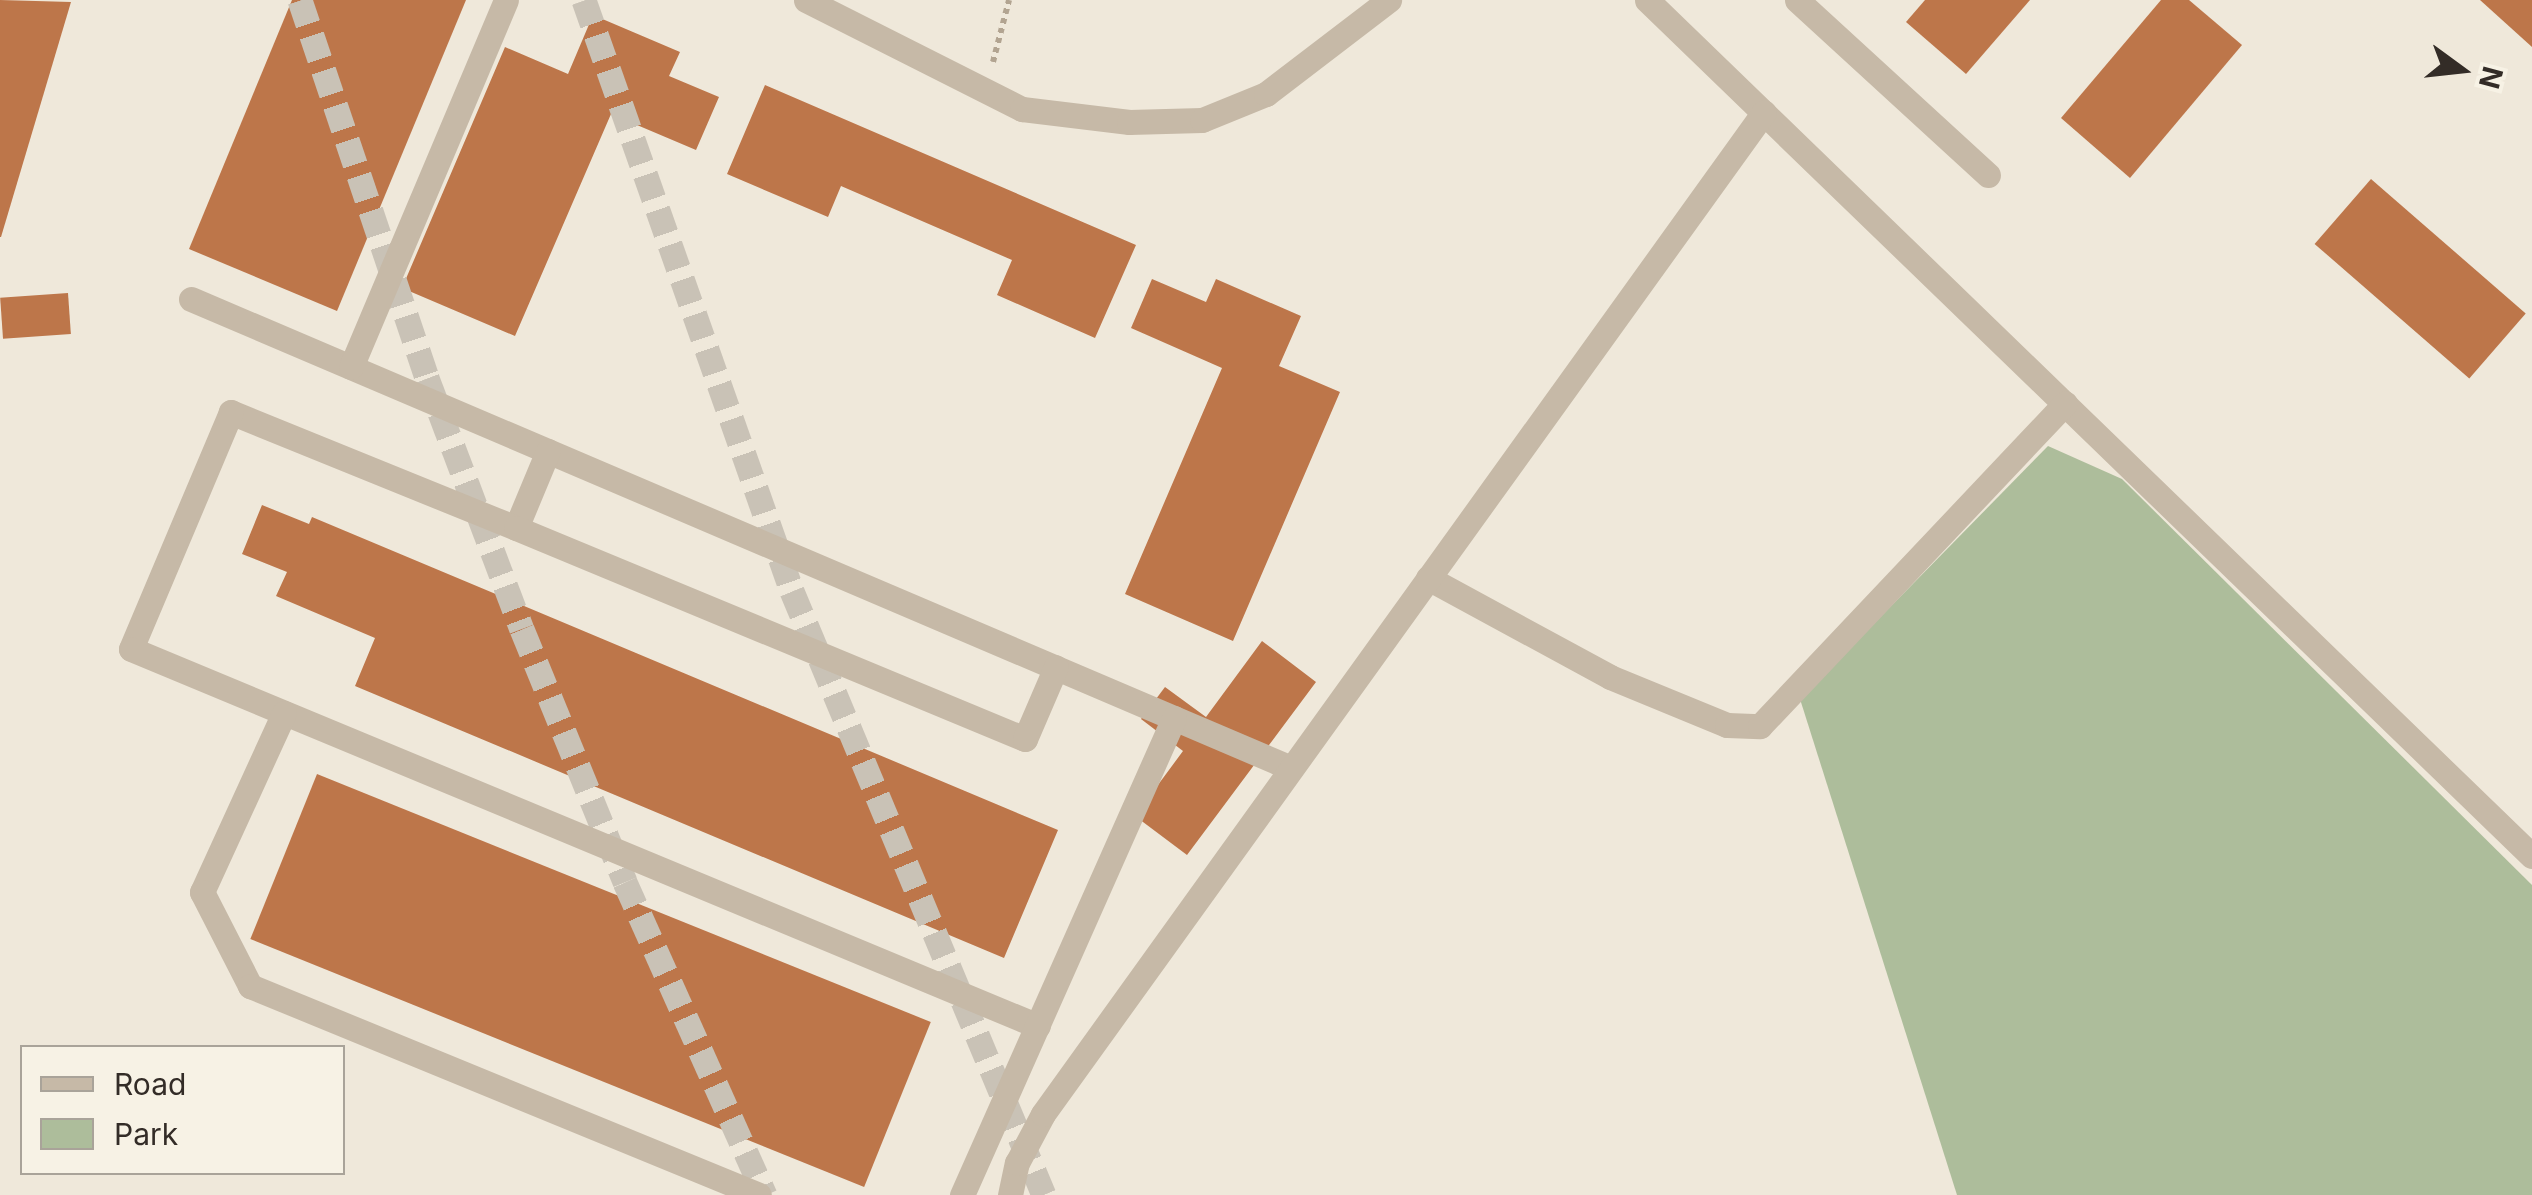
<!DOCTYPE html>
<html>
<head>
<meta charset="utf-8">
<style>
  body { margin:0 }
  #map { position:relative; width:2532px; height:1195px; overflow:hidden; background:#efe8da; font-family:Inter,sans-serif }
  div>[style] { position:absolute }
  .green>* { inset:0; background:#adbd9b }
  .building>* { inset:0; background:#bd764a; transform-origin:0 0 }
  .major-tunnel>* { height:25px; margin-top:-12.5px; transform-origin:0; background:repeating-linear-gradient(90deg,#c9c2b6 0 25px,transparent 0 37px) }
  .path>* { height:6px; margin-top:-3px; transform-origin:0; background:repeating-linear-gradient(90deg,#b2a491 0 5px,transparent 0 10px) }
  .minor>* { height:25px; margin:-12.5px; padding:0 12.5px; transform-origin:12.5px; border-radius:12.5px; background:#c6b9a7 }
  span { translate:-50% -50%; white-space:nowrap; text-align:center; line-height:1.15; -webkit-text-stroke:9px #f7f2e5; paint-order:stroke }
  .legend { position:absolute; left:20px; top:1045px; width:325px; height:130px; box-sizing:border-box; background:#f7f2e5; border:2px solid #a9a399; margin:0; padding:12px 18px; list-style:none; font-size:30px; color:#332c27 }
  .legend li { display:flex; align-items:center; gap:20px; height:50px }
  .legend b { width:50px; border:2px solid #a9a399 }
  .north { position:absolute; left:2412px; top:20px; width:100px; height:100px; -webkit-text-stroke:8px #f7f2e5; paint-order:stroke; rotate:105deg; font-size:28px; font-weight:700; line-height:40px; text-align:center; color:#332c27 }
  .north::after { content:''; display:block; margin:auto; width:35px; height:45px; background:#332c27; clip-path:polygon(50% 0,100% 100%,50% 72%,0 100%) }
</style>
</head>
<body>
<div id="map">
  <div class="green">
    <div style="clip-path:polygon(2048px 446px,2122px 479px,2532px 885px,2532px 1195px,1957px 1195px,1800px 699px)"></div>
  </div>
  <div class="building">
    <div style="clip-path:polygon(0 0,71px 2px,1px 237px,0 237px)"></div>
    <div style="clip-path:polygon(292px 0,466px 0,337px 311px,189px 249px)"></div>
    <div style="clip-path:polygon(1925px 0,2030px 0,1966px 74px,1906px 22px)"></div>
    <div style="clip-path:polygon(2161px 0,2189px 0,2242px 45px,2130px 178px,2061px 118px)"></div>
    <div style="clip-path:polygon(2480px 0,2532px 0,2532px 47px)"></div>
    <div style="clip-path:polygon(593px 15px,680px 52px,669px 76px,719px 97px,696px 150px,611px 114px,515px 336px,402px 288px,505px 47px,568px 74px)"></div>
    <div style="clip-path:polygon(765px 85px,1136px 245px,1095px 338px,997px 295px,1012px 260px,841px 186px,828px 217px,727px 174px)"></div>
    <div style="left:2371px;top:179px;width:205px;height:86px;rotate:41deg"></div>
    <div style="clip-path:polygon(1152px 279px,1206px 302px,1216px 279px,1301px 316px,1279px 366px,1340px 392px,1233px 641px,1125px 594px,1222px 368px,1131px 328px)"></div>
    <div style="left:68px;top:293px;width:41px;height:68px;rotate:86deg"></div>
    <div style="clip-path:polygon(262px 505px,309px 524px,312px 517px,1058px 830px,1004px 958px,355px 686px,375px 638px,276px 596px,287px 572px,242px 554px)"></div>
    <div style="clip-path:polygon(1262px 641px,1316px 682px,1187px 855px,1135px 816px,1183px 751px,1141px 719px,1165px 687px,1206px 717px)"></div>
    <div style="left:317px;top:774px;width:662px;height:178px;rotate:22deg"></div>
  </div>
  <div class="major-tunnel">
    <div style="left:300px;top:0;width:399px;rotate:71.4deg"></div>
    <div style="left:427px;top:378px;width:268px;rotate:69.3deg"></div>
    <div style="left:522px;top:629px;width:273px;rotate:67.8deg"></div>
    <div style="left:625px;top:882px;width:343px;rotate:65.9deg"></div>
    <div style="left:584px;top:0;width:627px;rotate:70.61deg"></div>
    <div style="left:792px;top:591px;width:654px;rotate:67.35deg"></div>
  </div>
  <div class="path">
    <div style="left:993px;top:62px;width:64px;rotate:-75.5deg"></div>
  </div>
  <div class="minor">
    <div style="left:806px;top:0;width:242px;rotate:26.8deg"></div>
    <div style="left:1022px;top:109px;width:108px;rotate:6.9deg"></div>
    <div style="left:1129px;top:122px;width:73px;rotate:-1.6deg"></div>
    <div style="left:1202px;top:120px;width:69px;rotate:-22.1deg"></div>
    <div style="left:1266px;top:94px;width:155px;rotate:-37.4deg"></div>
    <div style="left:1647px;top:0;width:1231px;rotate:44.05deg"></div>
    <div style="left:1797px;top:0;width:259px;rotate:42.5deg"></div>
    <div style="left:191px;top:299px;width:1196px;rotate:23.09deg"></div>
    <div style="left:351px;top:367px;width:398px;rotate:-67.1deg"></div>
    <div style="left:548px;top:451px;width:83px;rotate:112.6deg"></div>
    <div style="left:516px;top:528px;width:308px;rotate:-157.9deg"></div>
    <div style="left:231px;top:412px;width:257px;rotate:112.9deg"></div>
    <div style="left:131px;top:649px;width:982px;rotate:22.57deg"></div>
    <div style="left:516px;top:528px;width:551px;rotate:22.52deg"></div>
    <div style="left:1025px;top:739px;width:78px;rotate:-66.7deg"></div>
    <div style="left:1428px;top:578px;width:207px;rotate:28.5deg"></div>
    <div style="left:1610px;top:677px;width:126px;rotate:22.3deg"></div>
    <div style="left:1727px;top:725px;width:33px;rotate:2deg"></div>
    <div style="left:1760px;top:726px;width:444px;rotate:-46.6deg"></div>
    <div style="left:284px;top:713px;width:197px;rotate:114.6deg"></div>
    <div style="left:202px;top:892px;width:106px;rotate:62.9deg"></div>
    <div style="left:250px;top:986px;width:550px;rotate:22.32deg"></div>
    <div style="left:962px;top:1195px;width:522px;rotate:-66.04deg"></div>
    <div style="left:1010px;top:1195px;width:33px;rotate:-78deg"></div>
    <div style="left:1017px;top:1163px;width:55px;rotate:-62deg"></div>
    <div style="left:1043px;top:1114px;width:1234px;rotate:-54.26deg"></div>
  </div>
  <ul class="legend">
  <li><b style="height:12px;background:#c6b9a7"></b>Road</li>
  <li><b style="height:28px;background:#adbd9b"></b>Park</li>
  </ul>
  <div class="north">N</div>
</div>
</body>
</html>
